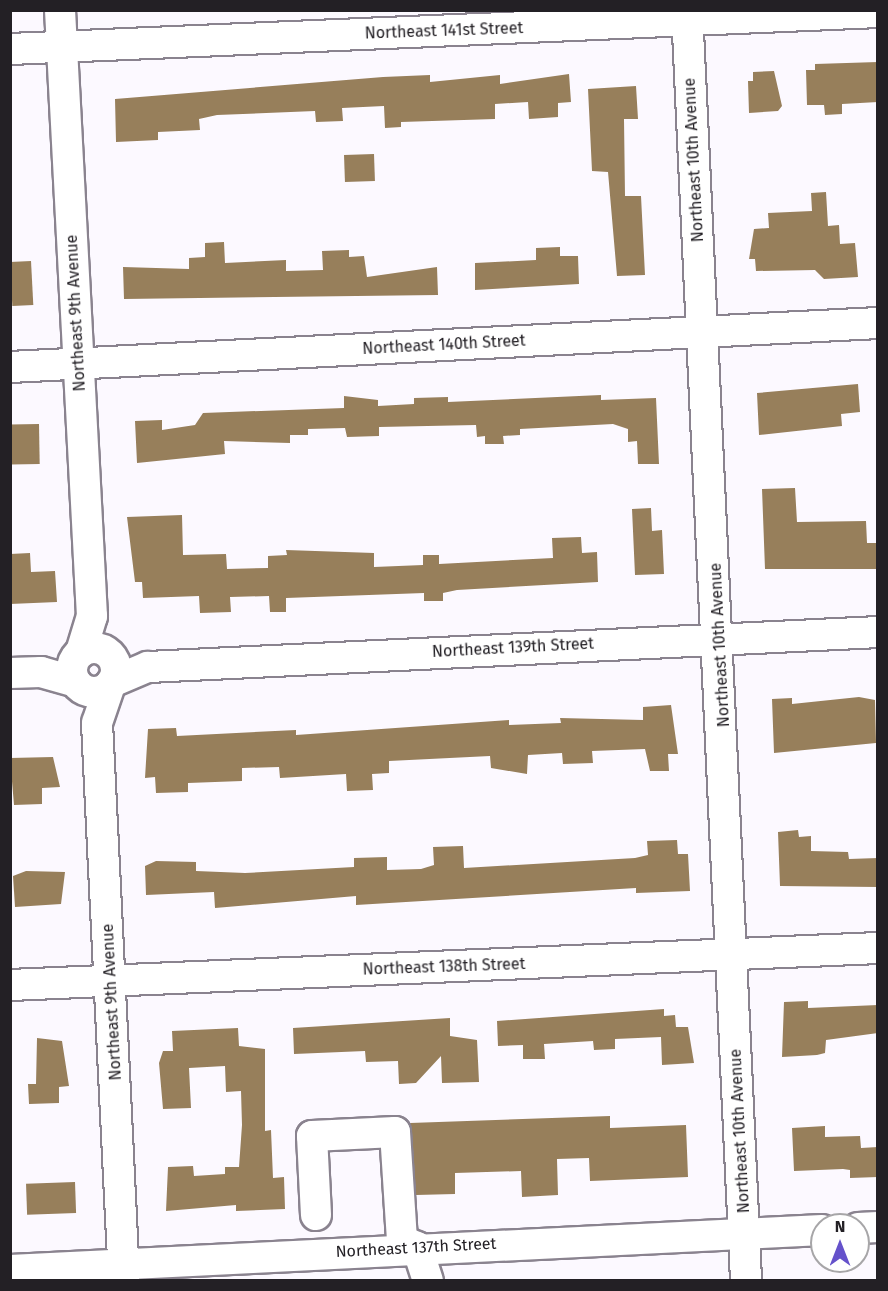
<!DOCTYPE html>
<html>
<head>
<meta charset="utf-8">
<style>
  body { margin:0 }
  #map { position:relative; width:888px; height:1291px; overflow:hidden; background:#fcf9ff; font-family:"Fira Sans",sans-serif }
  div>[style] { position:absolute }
  .building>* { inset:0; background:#977f5b; transform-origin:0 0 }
  .roads { filter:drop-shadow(2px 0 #8a838f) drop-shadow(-2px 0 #8a838f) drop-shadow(0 2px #8a838f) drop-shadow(0 -2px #8a838f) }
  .minor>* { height:30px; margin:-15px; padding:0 15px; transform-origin:15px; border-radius:15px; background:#fff }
  .minor>.ring { margin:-15px; padding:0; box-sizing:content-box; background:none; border:30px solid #fff; border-radius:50% }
  span { translate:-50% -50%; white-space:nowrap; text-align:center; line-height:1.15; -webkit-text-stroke:5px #fff; paint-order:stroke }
  .street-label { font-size:16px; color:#232025 }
  .frame { position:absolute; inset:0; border:12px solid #232025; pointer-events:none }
  .north { position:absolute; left:810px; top:1213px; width:60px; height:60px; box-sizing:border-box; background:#fff; border:2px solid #a7a6a8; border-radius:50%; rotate:0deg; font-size:16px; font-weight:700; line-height:24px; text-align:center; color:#232025 }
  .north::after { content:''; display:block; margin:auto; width:21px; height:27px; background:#6552cb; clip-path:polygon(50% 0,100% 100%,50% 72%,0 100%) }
</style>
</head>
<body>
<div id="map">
  <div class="building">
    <div style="clip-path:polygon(878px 62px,878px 102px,842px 104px,842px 114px,825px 115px,824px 105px,807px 105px,806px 70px,815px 70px,815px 64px)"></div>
    <div style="clip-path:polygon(774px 71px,782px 106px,778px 111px,749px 113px,748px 81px,753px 81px,753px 72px)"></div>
    <div style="clip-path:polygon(569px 74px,571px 102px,558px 103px,558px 117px,529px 119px,528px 102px,495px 104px,495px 119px,401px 122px,401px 127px,385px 128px,384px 106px,342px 108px,343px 121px,316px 122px,315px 111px,217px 115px,199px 119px,200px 130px,158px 132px,158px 140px,116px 142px,115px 99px,383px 77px,430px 75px,430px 82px,500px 75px,500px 84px)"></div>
    <div style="clip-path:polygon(636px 86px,638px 119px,624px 119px,625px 196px,641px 196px,645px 275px,617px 276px,608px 172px,592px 171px,588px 89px)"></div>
    <div style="left:374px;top:154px;width:27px;height:30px;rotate:88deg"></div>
    <div style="clip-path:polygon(826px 192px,828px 226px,839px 225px,840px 244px,855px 243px,858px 277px,824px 279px,815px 270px,756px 271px,755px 259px,749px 259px,754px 229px,769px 228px,768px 213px,812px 211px,811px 193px)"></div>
    <div style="clip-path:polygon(224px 242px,225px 263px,286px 260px,286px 271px,323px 270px,322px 251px,349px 250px,349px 257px,364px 256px,367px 277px,437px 267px,438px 295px,124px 299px,123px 267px,189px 269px,189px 258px,205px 257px,205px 243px)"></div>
    <div style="clip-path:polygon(560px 247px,560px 256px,578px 256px,579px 284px,475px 290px,475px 263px,536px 260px,536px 248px)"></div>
    <div style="left:31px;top:261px;width:44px;height:21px;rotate:87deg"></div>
    <div style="clip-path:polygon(858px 384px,860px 412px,841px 414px,842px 426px,759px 435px,757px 393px)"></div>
    <div style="clip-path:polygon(601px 395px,601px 400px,656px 398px,659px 464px,638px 464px,637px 441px,628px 442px,628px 429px,613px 424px,520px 429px,520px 435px,503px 436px,504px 444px,485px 444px,485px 436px,477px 437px,476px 425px,379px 427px,379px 436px,347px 437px,345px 428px,308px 429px,308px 435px,290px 435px,290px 443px,224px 441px,225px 454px,137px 463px,135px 421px,162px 420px,162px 430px,195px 425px,203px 413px,344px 408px,344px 396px,378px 400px,378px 406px,414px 404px,414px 398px,448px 397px,448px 402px)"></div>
    <div style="left:39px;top:424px;width:40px;height:29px;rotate:89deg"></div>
    <div style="clip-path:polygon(795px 488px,797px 522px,866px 521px,867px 543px,878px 543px,878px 569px,765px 569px,762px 489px)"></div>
    <div style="clip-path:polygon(651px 508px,652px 531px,662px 530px,664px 574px,635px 575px,632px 509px)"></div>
    <div style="clip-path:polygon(182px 515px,183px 555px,226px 554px,227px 569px,268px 568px,268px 556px,287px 555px,286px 550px,374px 553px,374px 567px,423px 565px,423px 555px,439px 555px,439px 564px,553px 558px,552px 538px,581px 537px,582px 553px,597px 552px,598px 582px,457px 590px,443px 593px,443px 601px,424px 601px,424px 593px,286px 598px,286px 612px,270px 612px,269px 596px,230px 597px,231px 612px,200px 613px,199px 596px,143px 598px,142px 582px,135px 582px,127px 517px)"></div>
    <div style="clip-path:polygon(30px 553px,31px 572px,55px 571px,57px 602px,10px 604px,10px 554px)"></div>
    <div style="clip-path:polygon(859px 697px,875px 700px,876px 743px,774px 753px,772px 699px,792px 698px,792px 704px)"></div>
    <div style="clip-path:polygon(671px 705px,678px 754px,668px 754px,669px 771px,650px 771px,645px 749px,592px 751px,593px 763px,563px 764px,562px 753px,528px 755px,527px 774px,491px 768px,490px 756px,389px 761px,389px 773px,372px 774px,373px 790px,347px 791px,346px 774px,280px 778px,279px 767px,242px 768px,242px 781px,188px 783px,188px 792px,156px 793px,155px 777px,145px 778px,148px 729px,176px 728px,177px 736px,296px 730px,296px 735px,509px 720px,509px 725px,561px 723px,560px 718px,643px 720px,643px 707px)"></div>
    <div style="clip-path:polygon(53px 757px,60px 787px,42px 788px,42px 804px,14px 805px,10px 758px)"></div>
    <div style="clip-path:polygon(798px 830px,799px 837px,811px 836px,811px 851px,848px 852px,849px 859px,878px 858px,878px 887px,780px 886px,778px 832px)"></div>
    <div style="clip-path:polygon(677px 840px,678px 854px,688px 854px,690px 891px,636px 893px,636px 888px,356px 905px,356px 896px,215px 908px,214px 892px,146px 895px,145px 866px,156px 861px,196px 862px,196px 871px,245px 873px,354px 867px,354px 858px,387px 857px,387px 870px,421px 869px,434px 865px,433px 847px,463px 846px,464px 868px,635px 858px,648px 855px,647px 841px)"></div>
    <div style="clip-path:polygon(26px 871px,65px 872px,61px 904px,15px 907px,13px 876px)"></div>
    <div style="clip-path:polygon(808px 1001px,808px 1008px,878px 1005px,878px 1033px,826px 1040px,825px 1053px,817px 1055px,782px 1057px,784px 1002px)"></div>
    <div style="clip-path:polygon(664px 1009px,664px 1016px,675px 1015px,676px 1027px,688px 1027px,694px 1063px,662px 1065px,661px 1037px,615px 1039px,615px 1049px,594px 1050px,593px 1041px,544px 1044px,545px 1059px,523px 1059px,523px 1045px,498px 1046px,497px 1021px)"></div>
    <div style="clip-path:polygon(450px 1018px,450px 1036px,477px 1040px,479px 1082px,442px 1083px,441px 1056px,416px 1083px,399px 1084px,398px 1061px,366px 1062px,365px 1051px,294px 1054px,293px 1028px)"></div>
    <div style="clip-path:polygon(238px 1028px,239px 1046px,265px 1049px,265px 1131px,271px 1130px,273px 1178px,284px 1177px,285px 1209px,236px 1211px,236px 1205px,166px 1211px,168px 1167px,193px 1166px,194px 1176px,225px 1174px,225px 1167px,239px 1167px,242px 1125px,241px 1091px,226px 1092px,225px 1066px,189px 1068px,191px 1108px,163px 1109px,159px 1063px,163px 1051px,173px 1051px,172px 1031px)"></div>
    <div style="clip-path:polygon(37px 1038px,62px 1041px,69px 1086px,59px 1087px,59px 1103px,29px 1104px,28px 1084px,36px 1084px)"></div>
    <div style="clip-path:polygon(610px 1116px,610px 1128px,686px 1125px,688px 1177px,590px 1181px,589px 1158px,557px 1159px,558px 1195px,522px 1197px,521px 1171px,455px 1173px,455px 1194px,416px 1195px,410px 1123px)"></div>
    <div style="clip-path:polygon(825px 1126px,825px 1137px,860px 1136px,861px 1148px,878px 1147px,878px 1177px,850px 1178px,850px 1170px,843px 1169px,794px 1171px,792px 1128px)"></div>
    <div style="left:75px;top:1182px;width:31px;height:49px;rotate:88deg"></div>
  </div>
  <div class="roads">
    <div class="minor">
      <div style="left:60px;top:10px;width:607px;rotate:86.98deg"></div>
      <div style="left:92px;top:616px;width:38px;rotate:107deg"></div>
      <div style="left:687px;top:10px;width:1271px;rotate:87.34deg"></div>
      <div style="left:10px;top:49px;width:869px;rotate:-2.44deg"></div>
      <div style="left:10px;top:367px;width:869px;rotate:-2.9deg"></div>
      <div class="ring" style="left:72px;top:648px;width:14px;height:14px"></div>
      <div style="left:10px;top:673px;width:31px;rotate:-2deg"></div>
      <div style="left:41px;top:672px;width:36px;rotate:16deg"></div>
      <div style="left:112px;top:682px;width:39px;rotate:-23deg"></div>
      <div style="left:148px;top:667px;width:731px;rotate:-2.74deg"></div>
      <div style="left:110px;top:685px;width:40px;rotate:108.9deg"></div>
      <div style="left:97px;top:723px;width:558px;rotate:87.22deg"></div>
      <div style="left:10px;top:985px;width:869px;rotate:-2.44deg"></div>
      <div style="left:316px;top:1215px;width:79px;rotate:-92.9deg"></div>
      <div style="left:312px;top:1136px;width:83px;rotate:-2.8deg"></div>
      <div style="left:395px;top:1132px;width:109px;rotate:86.3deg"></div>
      <div style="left:402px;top:1241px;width:16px;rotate:22deg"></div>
      <div style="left:417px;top:1247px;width:35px;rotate:72deg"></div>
      <div style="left:858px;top:1228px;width:20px;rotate:-3deg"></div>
      <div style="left:10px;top:1270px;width:813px;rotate:-2.82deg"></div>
    </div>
  </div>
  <div class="street-label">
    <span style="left:444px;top:31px;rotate:-2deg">Northeast 141st Street</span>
    <span style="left:694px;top:160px;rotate:-93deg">Northeast 10th Avenue</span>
    <span style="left:76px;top:313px;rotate:-93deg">Northeast 9th Avenue</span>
    <span style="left:444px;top:345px;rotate:-3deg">Northeast 140th Street</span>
    <span style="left:720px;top:645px;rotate:-93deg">Northeast 10th Avenue</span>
    <span style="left:513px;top:648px;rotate:-3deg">Northeast 139th Street</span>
    <span style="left:444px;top:967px;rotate:-2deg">Northeast 138th Street</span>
    <span style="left:112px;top:1002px;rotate:-93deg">Northeast 9th Avenue</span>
    <span style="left:740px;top:1131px;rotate:-93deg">Northeast 10th Avenue</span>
    <span style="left:416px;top:1248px;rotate:-3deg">Northeast 137th Street</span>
  </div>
  <div class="frame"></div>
  <div class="north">N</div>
</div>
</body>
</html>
